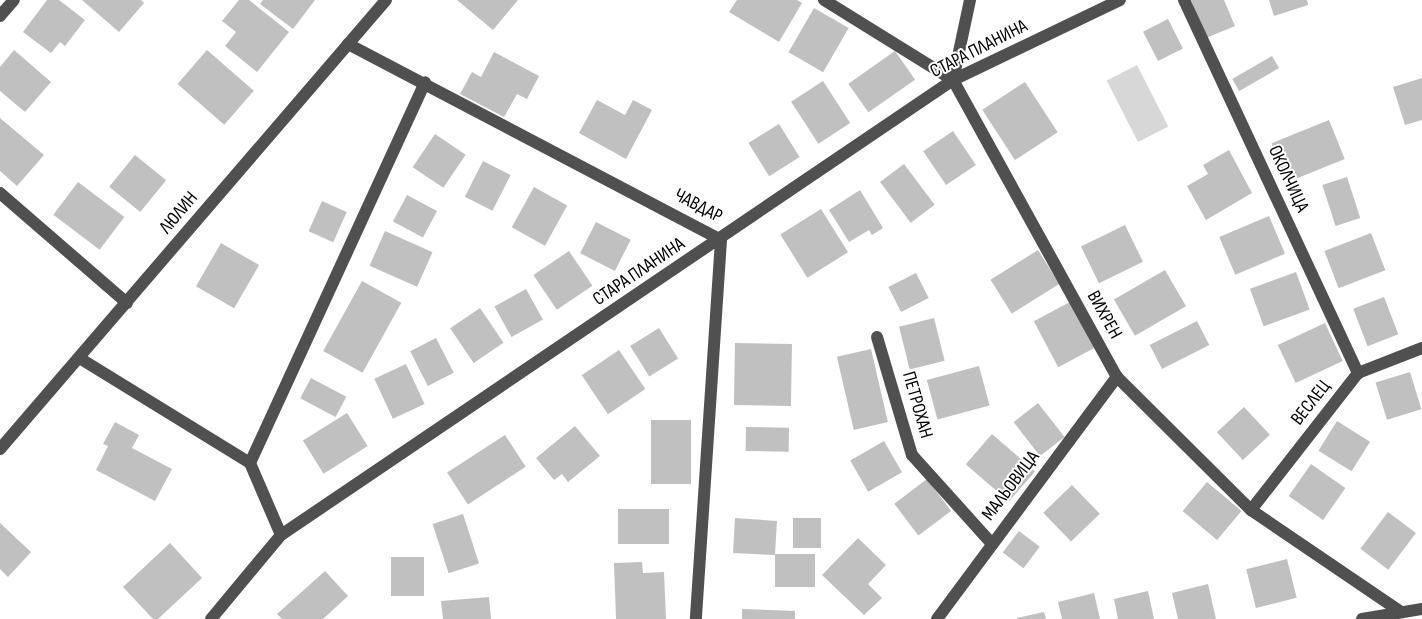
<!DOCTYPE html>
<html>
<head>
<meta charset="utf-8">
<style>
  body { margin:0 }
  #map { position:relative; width:1422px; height:619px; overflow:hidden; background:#fff; font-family:"Sofia Sans Condensed",sans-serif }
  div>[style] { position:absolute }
  .green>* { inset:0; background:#d7d7d7; transform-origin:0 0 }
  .building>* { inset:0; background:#c0c0c0; transform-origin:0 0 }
  .minor>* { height:12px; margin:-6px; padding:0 6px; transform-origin:6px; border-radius:6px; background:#505050 }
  span { translate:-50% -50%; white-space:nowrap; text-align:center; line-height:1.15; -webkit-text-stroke:4px #fff; paint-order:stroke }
  .street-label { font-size:19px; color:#000 }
</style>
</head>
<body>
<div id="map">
  <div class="green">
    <div style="left:1137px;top:65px;width:69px;height:34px;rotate:63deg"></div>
  </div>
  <div class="building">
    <div style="clip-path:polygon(47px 0,59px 0,85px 20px,65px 46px,60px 42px,51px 53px,23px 32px)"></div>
    <div style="clip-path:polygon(82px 0,141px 0,144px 3px,119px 32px)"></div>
    <div style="clip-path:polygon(239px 0,249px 0,289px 32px,257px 72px,225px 46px,236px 32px,222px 21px)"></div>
    <div style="clip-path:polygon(263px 0,315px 0,293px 29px,260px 4px)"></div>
    <div style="clip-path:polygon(457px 0,518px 0,493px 30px)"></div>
    <div style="clip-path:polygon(737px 0,797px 0,802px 3px,779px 42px,729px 12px)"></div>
    <div style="clip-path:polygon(1191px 0,1224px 0,1235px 26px,1206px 38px)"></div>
    <div style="clip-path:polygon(1269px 0,1307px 0,1308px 5px,1274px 16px)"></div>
    <div style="left:814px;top:8px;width:40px;height:51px;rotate:30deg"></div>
    <div style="left:1168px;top:19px;width:33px;height:28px;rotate:63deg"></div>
    <div style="clip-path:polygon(14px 50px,51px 82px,25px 112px,0 91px,0 67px)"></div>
    <div style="left:207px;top:50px;width:62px;height:45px;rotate:41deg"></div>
    <div style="left:895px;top:51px;width:35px;height:57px;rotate:55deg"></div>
    <div style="clip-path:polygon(494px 52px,539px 76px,527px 99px,517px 94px,504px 117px,460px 94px,472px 72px,481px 77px)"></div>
    <div style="left:1272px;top:56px;width:14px;height:46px;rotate:60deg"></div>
    <div style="clip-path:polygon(1422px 78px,1422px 120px,1405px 125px,1393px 87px)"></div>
    <div style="left:823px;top:81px;width:50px;height:38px;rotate:57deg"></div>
    <div style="left:1025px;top:82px;width:60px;height:51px;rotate:57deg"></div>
    <div style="clip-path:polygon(597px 100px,625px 115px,633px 100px,652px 110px,626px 159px,579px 133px)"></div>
    <div style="clip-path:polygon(0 118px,44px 155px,17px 186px,0 171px)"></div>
    <div style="left:1329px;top:120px;width:42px;height:62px;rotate:68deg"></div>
    <div style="left:779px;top:124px;width:39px;height:36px;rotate:58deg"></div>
    <div style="left:953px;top:131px;width:41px;height:36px;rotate:56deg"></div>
    <div style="left:435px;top:134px;width:37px;height:40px;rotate:34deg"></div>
    <div style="clip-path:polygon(1229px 150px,1252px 193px,1206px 220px,1187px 186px,1208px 174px,1203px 165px)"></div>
    <div style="left:135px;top:155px;width:40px;height:41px;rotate:39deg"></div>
    <div style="left:483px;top:161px;width:31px;height:40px;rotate:27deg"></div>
    <div style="left:904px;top:164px;width:51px;height:30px;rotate:53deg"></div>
    <div style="left:1347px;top:177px;width:43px;height:26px;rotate:72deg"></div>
    <div style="left:78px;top:182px;width:58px;height:41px;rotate:37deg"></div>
    <div style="left:534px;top:187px;width:38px;height:46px;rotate:29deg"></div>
    <div style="clip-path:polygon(860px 190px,883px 228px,872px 235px,869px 230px,849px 242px,829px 210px)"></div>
    <div style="left:407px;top:195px;width:34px;height:30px;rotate:28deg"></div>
    <div style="left:322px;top:201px;width:27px;height:33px;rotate:24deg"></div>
    <div style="left:821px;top:209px;width:51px;height:48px;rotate:58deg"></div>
    <div style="left:1269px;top:216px;width:41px;height:54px;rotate:67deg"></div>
    <div style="left:596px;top:222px;width:39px;height:35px;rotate:27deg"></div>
    <div style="left:1125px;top:225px;width:41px;height:49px;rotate:64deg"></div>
    <div style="left:385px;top:231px;width:52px;height:38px;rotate:24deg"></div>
    <div style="left:1371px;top:233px;width:40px;height:50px;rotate:69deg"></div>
    <div style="left:221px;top:243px;width:44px;height:50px;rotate:30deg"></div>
    <div style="left:1038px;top:250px;width:40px;height:56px;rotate:58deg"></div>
    <div style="left:569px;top:251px;width:42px;height:43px;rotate:56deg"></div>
    <div style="left:1165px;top:270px;width:42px;height:59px;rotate:60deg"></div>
    <div style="left:1296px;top:272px;width:40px;height:49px;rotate:70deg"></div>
    <div style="left:916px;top:273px;width:28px;height:31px;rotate:63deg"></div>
    <div style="left:362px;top:281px;width:45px;height:80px;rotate:29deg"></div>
    <div style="left:526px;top:289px;width:35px;height:36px;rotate:61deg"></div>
    <div style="left:1384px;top:297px;width:40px;height:33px;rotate:69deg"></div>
    <div style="left:1070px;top:302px;width:52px;height:41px;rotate:62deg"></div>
    <div style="left:480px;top:308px;width:42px;height:36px;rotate:56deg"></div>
    <div style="left:934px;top:318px;width:44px;height:36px;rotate:76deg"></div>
    <div style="left:1197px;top:321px;width:27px;height:53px;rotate:63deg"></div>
    <div style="left:1325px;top:323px;width:42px;height:52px;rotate:65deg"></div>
    <div style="left:659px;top:328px;width:36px;height:34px;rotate:58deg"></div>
    <div style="left:436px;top:338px;width:39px;height:29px;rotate:63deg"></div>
    <div style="left:735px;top:343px;width:57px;height:62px;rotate:1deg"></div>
    <div style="left:871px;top:349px;width:75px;height:35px;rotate:77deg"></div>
    <div style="left:619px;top:350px;width:47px;height:45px;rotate:56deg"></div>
    <div style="left:406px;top:364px;width:44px;height:35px;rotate:65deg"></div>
    <div style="left:979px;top:366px;width:41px;height:54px;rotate:75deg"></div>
    <div style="left:1410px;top:372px;width:39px;height:36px;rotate:73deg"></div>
    <div style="left:311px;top:378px;width:40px;height:23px;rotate:28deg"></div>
    <div style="left:1038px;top:403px;width:43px;height:31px;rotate:52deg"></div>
    <div style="left:1244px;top:407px;width:38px;height:37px;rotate:47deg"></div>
    <div style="left:347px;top:413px;width:39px;height:52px;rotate:58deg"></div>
    <div style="left:651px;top:420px;width:40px;height:64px"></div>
    <div style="left:1337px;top:421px;width:39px;height:35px;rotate:32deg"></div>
    <div style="clip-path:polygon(115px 422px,139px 435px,132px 448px,172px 469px,155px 501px,96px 470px,108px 446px,103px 444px)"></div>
    <div style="clip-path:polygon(575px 426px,600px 456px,568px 482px,562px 474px,554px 480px,536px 458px)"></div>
    <div style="left:746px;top:427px;width:43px;height:24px;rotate:1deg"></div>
    <div style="left:992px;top:434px;width:57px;height:40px;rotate:41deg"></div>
    <div style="left:505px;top:435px;width:38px;height:69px;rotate:57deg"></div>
    <div style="left:884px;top:441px;width:36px;height:39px;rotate:60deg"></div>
    <div style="left:1311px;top:464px;width:42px;height:39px;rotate:35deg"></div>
    <div style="left:927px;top:479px;width:40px;height:41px;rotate:53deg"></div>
    <div style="left:1207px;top:482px;width:45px;height:38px;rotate:40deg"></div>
    <div style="left:1072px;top:485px;width:40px;height:40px;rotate:46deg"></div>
    <div style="left:618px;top:509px;width:51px;height:35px"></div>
    <div style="left:1388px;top:512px;width:35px;height:46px;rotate:37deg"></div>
    <div style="left:463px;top:514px;width:52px;height:32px;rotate:72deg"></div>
    <div style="clip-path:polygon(735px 518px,777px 521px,775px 554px,815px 554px,815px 587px,775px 587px,775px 555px,733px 553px)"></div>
    <div style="left:793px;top:518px;width:28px;height:30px"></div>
    <div style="clip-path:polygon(0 523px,31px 552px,8px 577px,0 569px)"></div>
    <div style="left:1019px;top:531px;width:26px;height:27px;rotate:37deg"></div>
    <div style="clip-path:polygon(858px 538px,886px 565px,868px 584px,882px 598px,864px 615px,822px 575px)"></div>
    <div style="clip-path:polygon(170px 543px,202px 578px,158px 619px,153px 619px,123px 587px)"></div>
    <div style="left:391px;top:557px;width:33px;height:39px"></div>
    <div style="left:1287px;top:559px;width:40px;height:42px;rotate:76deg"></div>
    <div style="clip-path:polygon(642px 562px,643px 573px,664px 572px,666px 619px,616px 619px,614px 563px)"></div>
    <div style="clip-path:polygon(325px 571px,348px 596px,323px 619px,282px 619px,277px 614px)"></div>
    <div style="clip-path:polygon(1208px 584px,1216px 619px,1178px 619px,1172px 593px)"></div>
    <div style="clip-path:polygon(1148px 591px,1154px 619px,1118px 619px,1114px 599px)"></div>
    <div style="clip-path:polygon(1094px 593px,1100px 619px,1062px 619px,1058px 602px)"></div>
    <div style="clip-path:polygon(489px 597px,491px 619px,443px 619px,441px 601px)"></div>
    <div style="clip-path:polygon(742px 609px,795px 611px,795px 619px,742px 619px)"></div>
    <div style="clip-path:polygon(1044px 612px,1046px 619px,1017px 619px,1017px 618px)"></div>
  </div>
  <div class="minor">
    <div style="left:824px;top:0;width:152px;rotate:31.8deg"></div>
    <div style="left:953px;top:80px;width:339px;rotate:61.1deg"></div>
    <div style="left:1117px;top:377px;width:189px;rotate:44.8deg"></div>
    <div style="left:1251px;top:510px;width:181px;rotate:34.2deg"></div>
    <div style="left:1184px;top:0;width:412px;rotate:65deg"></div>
    <div style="left:0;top:16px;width:21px;rotate:-49deg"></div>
    <div style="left:348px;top:44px;width:421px;rotate:27.7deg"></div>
    <div style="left:721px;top:240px;width:380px;rotate:93.8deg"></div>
    <div style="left:953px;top:80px;width:82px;rotate:-78deg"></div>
    <div style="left:0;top:193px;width:168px;rotate:40.9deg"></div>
    <div style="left:877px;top:337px;width:123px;rotate:73.5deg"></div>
    <div style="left:912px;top:455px;width:120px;rotate:48deg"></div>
    <div style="left:81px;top:359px;width:198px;rotate:31.6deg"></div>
    <div style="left:250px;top:463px;width:78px;rotate:66.7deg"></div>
    <div style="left:0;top:449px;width:592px;rotate:-49.31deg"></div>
    <div style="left:250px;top:463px;width:419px;rotate:-65.3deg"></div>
    <div style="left:1251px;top:510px;width:174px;rotate:-52deg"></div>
    <div style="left:1358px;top:373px;width:69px;rotate:-21.3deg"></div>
    <div style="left:211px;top:619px;width:109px;rotate:-50.2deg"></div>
    <div style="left:281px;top:535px;width:812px;rotate:-34.1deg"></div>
    <div style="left:953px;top:80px;width:185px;rotate:-25.6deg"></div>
    <div style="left:937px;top:619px;width:302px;rotate:-53.4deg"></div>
    <div style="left:1362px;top:619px;width:61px;rotate:-9.5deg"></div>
  </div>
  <div class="street-label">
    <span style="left:979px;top:49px;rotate:-27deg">СТАРА ПЛАНИНА</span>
    <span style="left:1288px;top:179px;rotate:65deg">ОКОЛЧИЦА</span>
    <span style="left:698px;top:206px;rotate:28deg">ЧАВДАР</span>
    <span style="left:179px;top:213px;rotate:-50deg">ЛЮЛИН</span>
    <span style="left:639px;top:272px;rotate:-34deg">СТАРА ПЛАНИНА</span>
    <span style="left:1104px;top:315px;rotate:61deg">ВИХРЕН</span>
    <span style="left:1311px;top:403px;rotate:-52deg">ВЕСЛЕЦ</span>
    <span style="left:917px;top:405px;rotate:74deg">ПЕТРОХАН</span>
    <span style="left:1011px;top:486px;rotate:-53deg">МАЛЬОВИЦА</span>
  </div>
</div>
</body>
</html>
